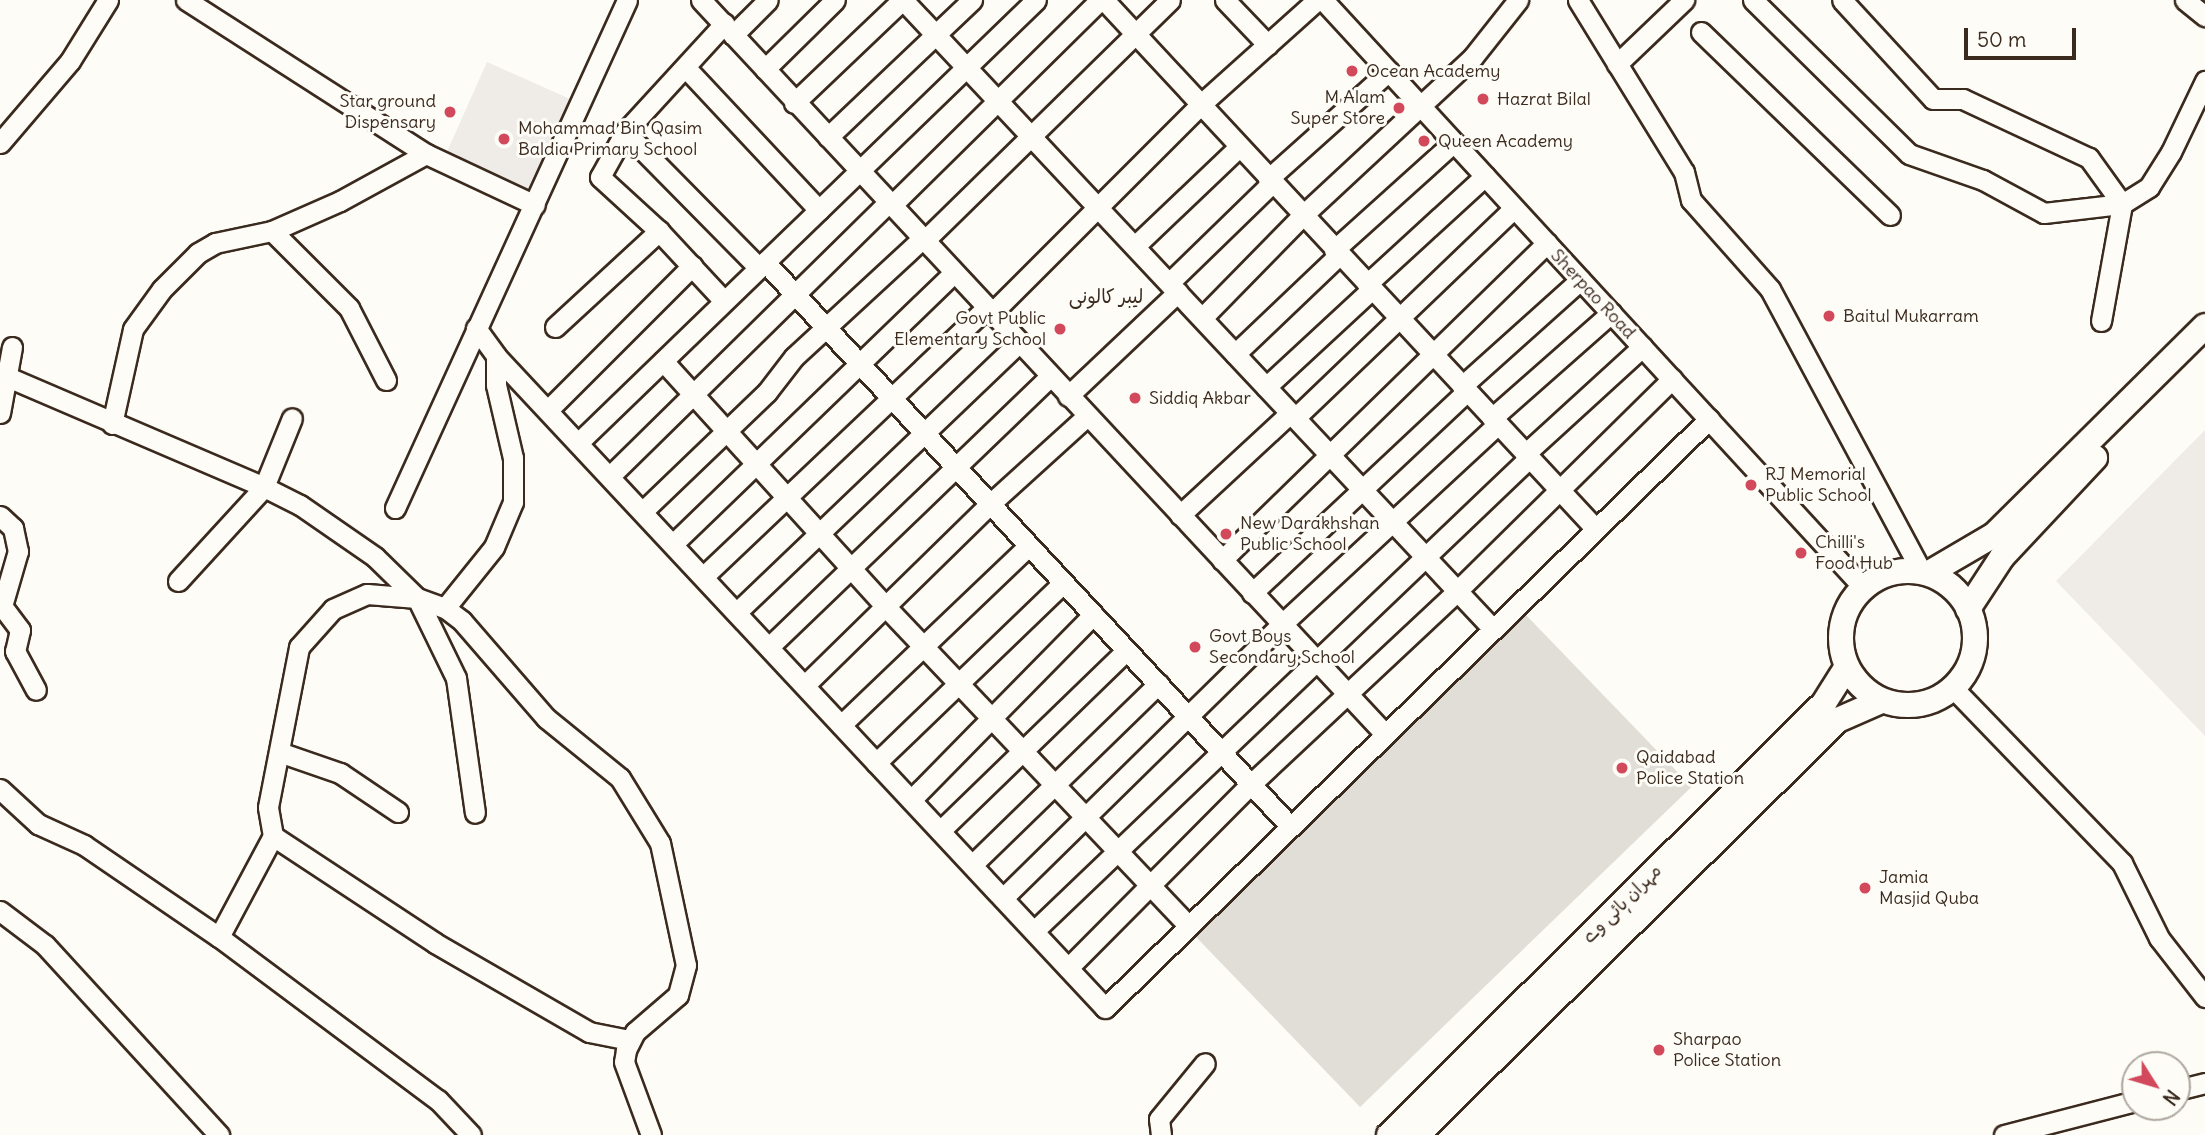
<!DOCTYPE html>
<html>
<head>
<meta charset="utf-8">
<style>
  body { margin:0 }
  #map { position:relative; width:2205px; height:1135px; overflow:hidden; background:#fdfcf7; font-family:Delius,"Playpen Sans Arabic",sans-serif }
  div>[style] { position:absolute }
  .built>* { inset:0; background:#efece7; transform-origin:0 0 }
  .green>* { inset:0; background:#e1ded7; transform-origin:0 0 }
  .roads { filter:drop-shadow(2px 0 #3b2a1e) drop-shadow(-2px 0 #3b2a1e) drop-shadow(0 2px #3b2a1e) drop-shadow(0 -2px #3b2a1e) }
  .minor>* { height:19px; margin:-9.5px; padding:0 9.5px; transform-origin:9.5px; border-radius:9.5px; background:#fdfcf7 }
  .major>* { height:24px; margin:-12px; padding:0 12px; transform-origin:12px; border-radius:12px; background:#fdfcf7 }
  .major>.ring { margin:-12px; padding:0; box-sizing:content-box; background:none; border:24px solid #fdfcf7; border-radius:50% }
  .dots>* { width:19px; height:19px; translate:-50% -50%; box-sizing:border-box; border:4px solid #fdfcf7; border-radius:50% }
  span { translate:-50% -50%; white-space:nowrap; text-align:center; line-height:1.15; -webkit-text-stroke:6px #fdfcf7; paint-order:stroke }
  .poi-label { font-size:18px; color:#3b2a1e }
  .left { translate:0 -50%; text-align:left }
  .right { translate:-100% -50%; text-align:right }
  .street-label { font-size:18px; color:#3b2a1e }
  .neighbourhood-label { font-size:19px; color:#3b2a1e }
  .north { position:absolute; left:2121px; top:1051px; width:70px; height:70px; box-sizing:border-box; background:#fdfcf7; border:2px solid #afa8a0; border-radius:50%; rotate:127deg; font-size:19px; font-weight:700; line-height:28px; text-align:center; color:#3b2a1e }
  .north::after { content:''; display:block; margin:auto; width:24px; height:32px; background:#d1495b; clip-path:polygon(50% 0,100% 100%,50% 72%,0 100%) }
  .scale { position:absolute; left:1964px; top:28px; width:112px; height:32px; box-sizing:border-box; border:4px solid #3b2a1e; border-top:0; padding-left:9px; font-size:21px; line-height:24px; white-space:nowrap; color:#3b2a1e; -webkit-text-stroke:5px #fdfcf7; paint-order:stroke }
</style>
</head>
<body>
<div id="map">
  <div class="built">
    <div style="left:487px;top:62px;width:94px;height:103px;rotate:24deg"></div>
    <div style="clip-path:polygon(2205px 430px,2205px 736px,2056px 581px)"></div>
  </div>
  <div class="green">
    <div style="left:1525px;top:614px;width:240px;height:461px;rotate:46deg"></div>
  </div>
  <div class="roads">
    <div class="minor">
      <div style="left:186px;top:0;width:285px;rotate:32.7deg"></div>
      <div style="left:426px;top:154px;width:120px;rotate:25.1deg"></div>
      <div style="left:701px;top:0;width:1003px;rotate:47.02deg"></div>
      <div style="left:903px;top:0;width:862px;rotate:46.83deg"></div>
      <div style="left:1104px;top:0;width:722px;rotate:47.08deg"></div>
      <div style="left:1225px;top:0;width:62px;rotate:46.3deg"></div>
      <div style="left:1323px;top:0;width:798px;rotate:47.39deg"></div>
      <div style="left:1578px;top:0;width:202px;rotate:58.4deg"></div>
      <div style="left:1684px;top:172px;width:29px;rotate:76deg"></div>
      <div style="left:1691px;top:200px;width:119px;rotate:48.4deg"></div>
      <div style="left:1770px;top:289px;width:321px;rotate:61.8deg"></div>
      <div style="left:1753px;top:0;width:219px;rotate:44.6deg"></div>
      <div style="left:1909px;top:154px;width:78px;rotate:19.4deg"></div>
      <div style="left:1983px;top:180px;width:69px;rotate:28.4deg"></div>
      <div style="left:2044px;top:213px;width:79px;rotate:-6.6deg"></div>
      <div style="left:2122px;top:204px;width:57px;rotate:-125.7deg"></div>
      <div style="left:2089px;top:158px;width:139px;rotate:-154.9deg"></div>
      <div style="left:1963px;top:99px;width:30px;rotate:180deg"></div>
      <div style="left:1933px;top:99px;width:134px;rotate:-132.6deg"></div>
      <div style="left:2185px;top:0;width:26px;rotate:39deg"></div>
      <div style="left:1701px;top:32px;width:263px;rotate:44.1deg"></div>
      <div style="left:733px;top:35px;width:49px;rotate:-45deg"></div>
      <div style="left:1617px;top:64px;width:93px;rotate:-43.7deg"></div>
      <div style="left:685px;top:67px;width:196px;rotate:46.9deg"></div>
      <div style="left:765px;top:69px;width:98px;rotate:-44.6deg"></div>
      <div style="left:794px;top:103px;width:149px;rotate:-43.6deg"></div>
      <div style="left:625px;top:132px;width:191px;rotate:45.4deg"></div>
      <div style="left:828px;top:137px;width:199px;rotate:-43.6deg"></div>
      <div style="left:0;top:143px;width:108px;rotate:-49.5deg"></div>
      <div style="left:70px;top:61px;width:72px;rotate:-58.1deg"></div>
      <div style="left:1268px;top:179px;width:162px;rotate:-41.8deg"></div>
      <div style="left:891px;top:206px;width:293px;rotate:-44.6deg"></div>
      <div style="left:272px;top:231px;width:109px;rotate:45deg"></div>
      <div style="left:349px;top:308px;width:81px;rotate:62.8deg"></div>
      <div style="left:924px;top:241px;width:344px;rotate:-44.4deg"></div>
      <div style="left:1135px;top:246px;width:144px;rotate:-43.6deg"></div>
      <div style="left:1334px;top:250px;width:161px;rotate:-42deg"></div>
      <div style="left:765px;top:262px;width:771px;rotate:47.05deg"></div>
      <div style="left:1169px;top:283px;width:144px;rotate:-44.2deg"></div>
      <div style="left:1367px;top:284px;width:160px;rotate:-42.5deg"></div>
      <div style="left:724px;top:301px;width:96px;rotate:-132.9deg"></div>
      <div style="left:659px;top:231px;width:80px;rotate:-137.5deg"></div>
      <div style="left:600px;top:177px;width:51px;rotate:-60.9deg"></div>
      <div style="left:625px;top:132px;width:147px;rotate:-47.5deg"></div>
      <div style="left:991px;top:314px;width:296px;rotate:-45deg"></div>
      <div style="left:1200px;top:105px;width:157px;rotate:-41.9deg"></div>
      <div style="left:1202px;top:318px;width:144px;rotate:-45.6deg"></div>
      <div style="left:1303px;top:215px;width:232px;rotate:-42.9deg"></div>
      <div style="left:1473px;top:57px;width:73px;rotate:-51.7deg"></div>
      <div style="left:2101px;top:321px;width:119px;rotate:-79.8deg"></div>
      <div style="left:2122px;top:204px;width:32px;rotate:-32deg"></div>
      <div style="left:2149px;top:187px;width:41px;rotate:-57.8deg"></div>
      <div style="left:2171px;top:152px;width:79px;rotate:-64.4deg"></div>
      <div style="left:555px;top:327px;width:142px;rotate:-42.7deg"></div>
      <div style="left:476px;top:328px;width:34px;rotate:54deg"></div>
      <div style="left:496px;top:356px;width:892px;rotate:46.95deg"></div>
      <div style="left:1105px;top:1008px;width:844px;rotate:-44.28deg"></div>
      <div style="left:1235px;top:354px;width:144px;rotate:-43.6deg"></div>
      <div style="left:663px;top:361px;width:331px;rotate:47.8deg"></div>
      <div style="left:885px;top:606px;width:440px;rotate:46.5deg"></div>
      <div style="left:10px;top:378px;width:276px;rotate:23.2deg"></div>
      <div style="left:264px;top:487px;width:40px;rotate:26.6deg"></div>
      <div style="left:300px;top:505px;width:91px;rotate:34.7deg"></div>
      <div style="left:375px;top:557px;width:59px;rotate:44.3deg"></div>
      <div style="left:417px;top:598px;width:89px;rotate:64deg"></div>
      <div style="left:456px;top:678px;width:136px;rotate:82deg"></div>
      <div style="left:1462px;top:386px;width:159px;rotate:-41.9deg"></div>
      <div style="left:1266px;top:387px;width:144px;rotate:-42.8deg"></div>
      <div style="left:1068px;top:396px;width:151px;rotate:-43.4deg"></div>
      <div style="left:548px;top:410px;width:204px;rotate:-45deg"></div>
      <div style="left:0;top:413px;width:67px;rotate:-79.7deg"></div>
      <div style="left:1295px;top:418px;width:303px;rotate:-43.8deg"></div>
      <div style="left:1492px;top:418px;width:159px;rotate:-41.4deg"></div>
      <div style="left:112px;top:424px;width:97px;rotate:-77.5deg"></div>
      <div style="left:133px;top:329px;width:49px;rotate:-54.1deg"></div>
      <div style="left:162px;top:289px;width:51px;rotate:-45deg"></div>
      <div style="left:198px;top:253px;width:20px;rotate:-30deg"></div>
      <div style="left:215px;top:243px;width:58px;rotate:-11.9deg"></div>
      <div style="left:272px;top:231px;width:74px;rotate:-23.8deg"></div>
      <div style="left:340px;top:201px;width:98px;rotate:-28.7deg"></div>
      <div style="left:578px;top:443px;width:637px;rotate:-44.05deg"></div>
      <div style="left:1525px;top:454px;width:159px;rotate:-42.4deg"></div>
      <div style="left:610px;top:476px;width:390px;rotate:-44.5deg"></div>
      <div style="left:395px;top:508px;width:558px;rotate:-65.45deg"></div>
      <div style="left:643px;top:511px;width:172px;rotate:-43.8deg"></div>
      <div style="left:767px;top:392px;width:44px;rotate:-52.4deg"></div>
      <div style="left:794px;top:357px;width:174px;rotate:-42.7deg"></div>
      <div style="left:1180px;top:515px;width:150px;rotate:-42.8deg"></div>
      <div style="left:0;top:516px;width:18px;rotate:43deg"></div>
      <div style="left:13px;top:528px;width:24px;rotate:78deg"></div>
      <div style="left:18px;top:551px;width:57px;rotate:106.2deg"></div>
      <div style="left:2px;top:606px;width:30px;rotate:53deg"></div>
      <div style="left:20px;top:630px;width:22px;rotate:103deg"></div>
      <div style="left:15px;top:651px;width:44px;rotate:61.7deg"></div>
      <div style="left:674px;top:543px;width:389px;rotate:-44deg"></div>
      <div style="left:1222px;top:560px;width:454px;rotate:-44.3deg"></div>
      <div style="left:705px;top:575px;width:388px;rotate:-43.5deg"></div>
      <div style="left:178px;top:581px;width:127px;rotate:-47.5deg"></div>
      <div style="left:264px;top:487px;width:74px;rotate:-67.9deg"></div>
      <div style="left:1252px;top:593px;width:295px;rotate:-43.2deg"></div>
      <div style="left:445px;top:608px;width:78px;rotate:-51.2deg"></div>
      <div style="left:494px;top:547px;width:49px;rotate:-67.1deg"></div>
      <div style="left:513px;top:502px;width:44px;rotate:-90deg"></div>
      <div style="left:513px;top:458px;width:75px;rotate:-103.1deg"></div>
      <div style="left:496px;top:385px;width:29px;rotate:-90deg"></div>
      <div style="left:738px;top:611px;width:388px;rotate:-43.7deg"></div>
      <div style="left:770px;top:646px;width:388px;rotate:-43.9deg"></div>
      <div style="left:805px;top:685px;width:259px;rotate:-44.4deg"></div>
      <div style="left:990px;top:504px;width:131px;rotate:-42.2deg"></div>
      <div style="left:1954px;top:689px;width:242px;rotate:46deg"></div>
      <div style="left:2122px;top:863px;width:84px;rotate:63.7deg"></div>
      <div style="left:2159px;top:938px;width:75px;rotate:52.1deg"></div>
      <div style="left:841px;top:725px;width:259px;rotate:-43.7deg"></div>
      <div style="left:279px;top:752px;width:65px;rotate:19deg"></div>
      <div style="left:340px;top:773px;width:70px;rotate:33.9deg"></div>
      <div style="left:876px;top:763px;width:260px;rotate:-43.9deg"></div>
      <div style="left:0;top:789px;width:52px;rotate:42.6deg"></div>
      <div style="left:38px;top:824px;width:51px;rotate:24.5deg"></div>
      <div style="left:84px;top:845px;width:163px;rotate:34.3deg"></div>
      <div style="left:219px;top:937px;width:273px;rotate:36.7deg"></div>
      <div style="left:438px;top:1100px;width:48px;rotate:46.7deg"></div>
      <div style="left:911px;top:800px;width:260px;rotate:-45.5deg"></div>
      <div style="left:940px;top:831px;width:259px;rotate:-44.1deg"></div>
      <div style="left:273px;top:836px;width:194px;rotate:33.4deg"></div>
      <div style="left:435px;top:943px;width:178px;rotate:30deg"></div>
      <div style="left:589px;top:1032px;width:41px;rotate:11.3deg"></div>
      <div style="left:972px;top:865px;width:260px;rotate:-44.2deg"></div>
      <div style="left:1003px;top:898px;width:391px;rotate:-44.5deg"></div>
      <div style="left:1282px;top:624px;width:294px;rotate:-42.8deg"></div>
      <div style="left:0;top:911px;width:56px;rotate:37.1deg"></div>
      <div style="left:45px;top:945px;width:258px;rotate:47.5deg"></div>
      <div style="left:1034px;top:931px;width:685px;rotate:-43.7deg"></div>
      <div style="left:219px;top:937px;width:115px;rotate:-61.9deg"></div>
      <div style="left:273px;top:836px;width:29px;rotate:-100deg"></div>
      <div style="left:268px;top:807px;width:163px;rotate:-79deg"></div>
      <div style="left:299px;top:647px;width:51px;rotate:-48.2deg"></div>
      <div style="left:333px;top:609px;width:37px;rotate:-24deg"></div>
      <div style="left:367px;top:594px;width:50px;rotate:4.6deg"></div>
      <div style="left:417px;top:598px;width:30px;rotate:20deg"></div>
      <div style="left:445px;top:608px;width:21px;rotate:37deg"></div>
      <div style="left:462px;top:621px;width:128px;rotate:49.1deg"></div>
      <div style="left:546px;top:718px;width:95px;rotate:39deg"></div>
      <div style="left:620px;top:778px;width:76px;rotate:58.4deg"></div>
      <div style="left:660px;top:843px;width:125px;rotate:78deg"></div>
      <div style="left:686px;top:965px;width:31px;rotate:105deg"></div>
      <div style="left:678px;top:995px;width:57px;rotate:139.3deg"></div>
      <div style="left:635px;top:1032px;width:20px;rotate:117deg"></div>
      <div style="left:626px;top:1050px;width:12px;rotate:99deg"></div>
      <div style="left:624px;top:1062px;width:78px;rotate:69.7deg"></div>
      <div style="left:1068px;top:968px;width:260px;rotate:-45.2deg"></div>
      <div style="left:1251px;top:784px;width:282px;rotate:-43.1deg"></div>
      <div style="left:1457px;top:591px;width:302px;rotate:-44.6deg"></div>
      <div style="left:2177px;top:1090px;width:29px;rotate:-14deg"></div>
      <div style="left:1161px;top:1135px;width:16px;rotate:-97deg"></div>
      <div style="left:1159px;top:1119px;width:72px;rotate:-50.6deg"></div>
      <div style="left:2004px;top:1135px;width:135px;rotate:-14.5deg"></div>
    </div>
    <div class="major">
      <div class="ring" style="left:1841px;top:571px;width:110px;height:110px"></div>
      <div style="left:1929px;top:573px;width:75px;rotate:-30.3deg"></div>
      <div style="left:1994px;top:535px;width:297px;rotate:-44.7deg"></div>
      <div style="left:1968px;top:609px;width:62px;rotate:-56.8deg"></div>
      <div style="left:2002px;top:557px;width:136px;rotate:-46.8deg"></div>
      <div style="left:1389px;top:1135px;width:613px;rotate:-44.8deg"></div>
      <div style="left:1824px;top:703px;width:41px;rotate:-57.8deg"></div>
      <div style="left:1417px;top:1135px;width:591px;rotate:-44.59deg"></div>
      <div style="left:1838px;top:720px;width:47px;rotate:-23.8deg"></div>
    </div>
  </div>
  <div class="dots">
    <div style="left:1352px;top:71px;background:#d1495b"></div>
    <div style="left:1483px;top:99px;background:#d1495b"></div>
    <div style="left:1399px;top:108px;background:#d1495b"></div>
    <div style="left:450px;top:112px;background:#d1495b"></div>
    <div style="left:504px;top:139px;background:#d1495b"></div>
    <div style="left:1424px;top:141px;background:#d1495b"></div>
    <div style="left:1829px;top:316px;background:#d1495b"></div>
    <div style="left:1060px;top:329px;background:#d1495b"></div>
    <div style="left:1135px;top:398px;background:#d1495b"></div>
    <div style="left:1751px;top:485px;background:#d1495b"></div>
    <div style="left:1226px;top:534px;background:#d1495b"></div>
    <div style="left:1801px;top:553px;background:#d1495b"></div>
    <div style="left:1195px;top:647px;background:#d1495b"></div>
    <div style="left:1622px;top:768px;background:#d1495b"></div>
    <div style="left:1865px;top:888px;background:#d1495b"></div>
    <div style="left:1659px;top:1050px;background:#d1495b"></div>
  </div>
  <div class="poi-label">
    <span class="left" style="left:1366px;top:71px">Ocean Academy</span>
    <span class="right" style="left:1385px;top:108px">M Alam<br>Super Store</span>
    <span class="left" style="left:1497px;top:99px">Hazrat Bilal</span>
    <span class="right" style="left:436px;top:112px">Star ground<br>Dispensary</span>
    <span class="left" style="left:518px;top:139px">Mohammad Bin Qasim<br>Baldia Primary School</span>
    <span class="left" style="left:1438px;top:141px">Queen Academy</span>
    <span class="left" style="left:1843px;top:316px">Baitul Mukarram</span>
    <span class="right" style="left:1046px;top:329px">Govt Public<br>Elementary School</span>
    <span class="left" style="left:1149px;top:398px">Siddiq Akbar</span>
    <span class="left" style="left:1765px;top:485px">RJ Memorial<br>Public School</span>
    <span class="left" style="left:1240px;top:534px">New Darakhshan<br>Public School</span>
    <span class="left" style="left:1815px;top:553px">Chilli's<br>Food Hub</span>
    <span class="left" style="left:1209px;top:647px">Govt Boys<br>Secondary School</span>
    <span class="left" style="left:1636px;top:768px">Qaidabad<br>Police Station</span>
    <span class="left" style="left:1879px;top:888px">Jamia<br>Masjid Quba</span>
    <span class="left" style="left:1673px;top:1050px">Sharpao<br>Police Station</span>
  </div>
  <div class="street-label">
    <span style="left:1593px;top:294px;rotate:47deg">Sherpao Road</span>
    <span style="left:1622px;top:904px;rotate:-45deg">مہران ہائی وے</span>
  </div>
  <div class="neighbourhood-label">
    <span style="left:1106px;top:297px">لیبر کالونی</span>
  </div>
  <div class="north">N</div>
  <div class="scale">50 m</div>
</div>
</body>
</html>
